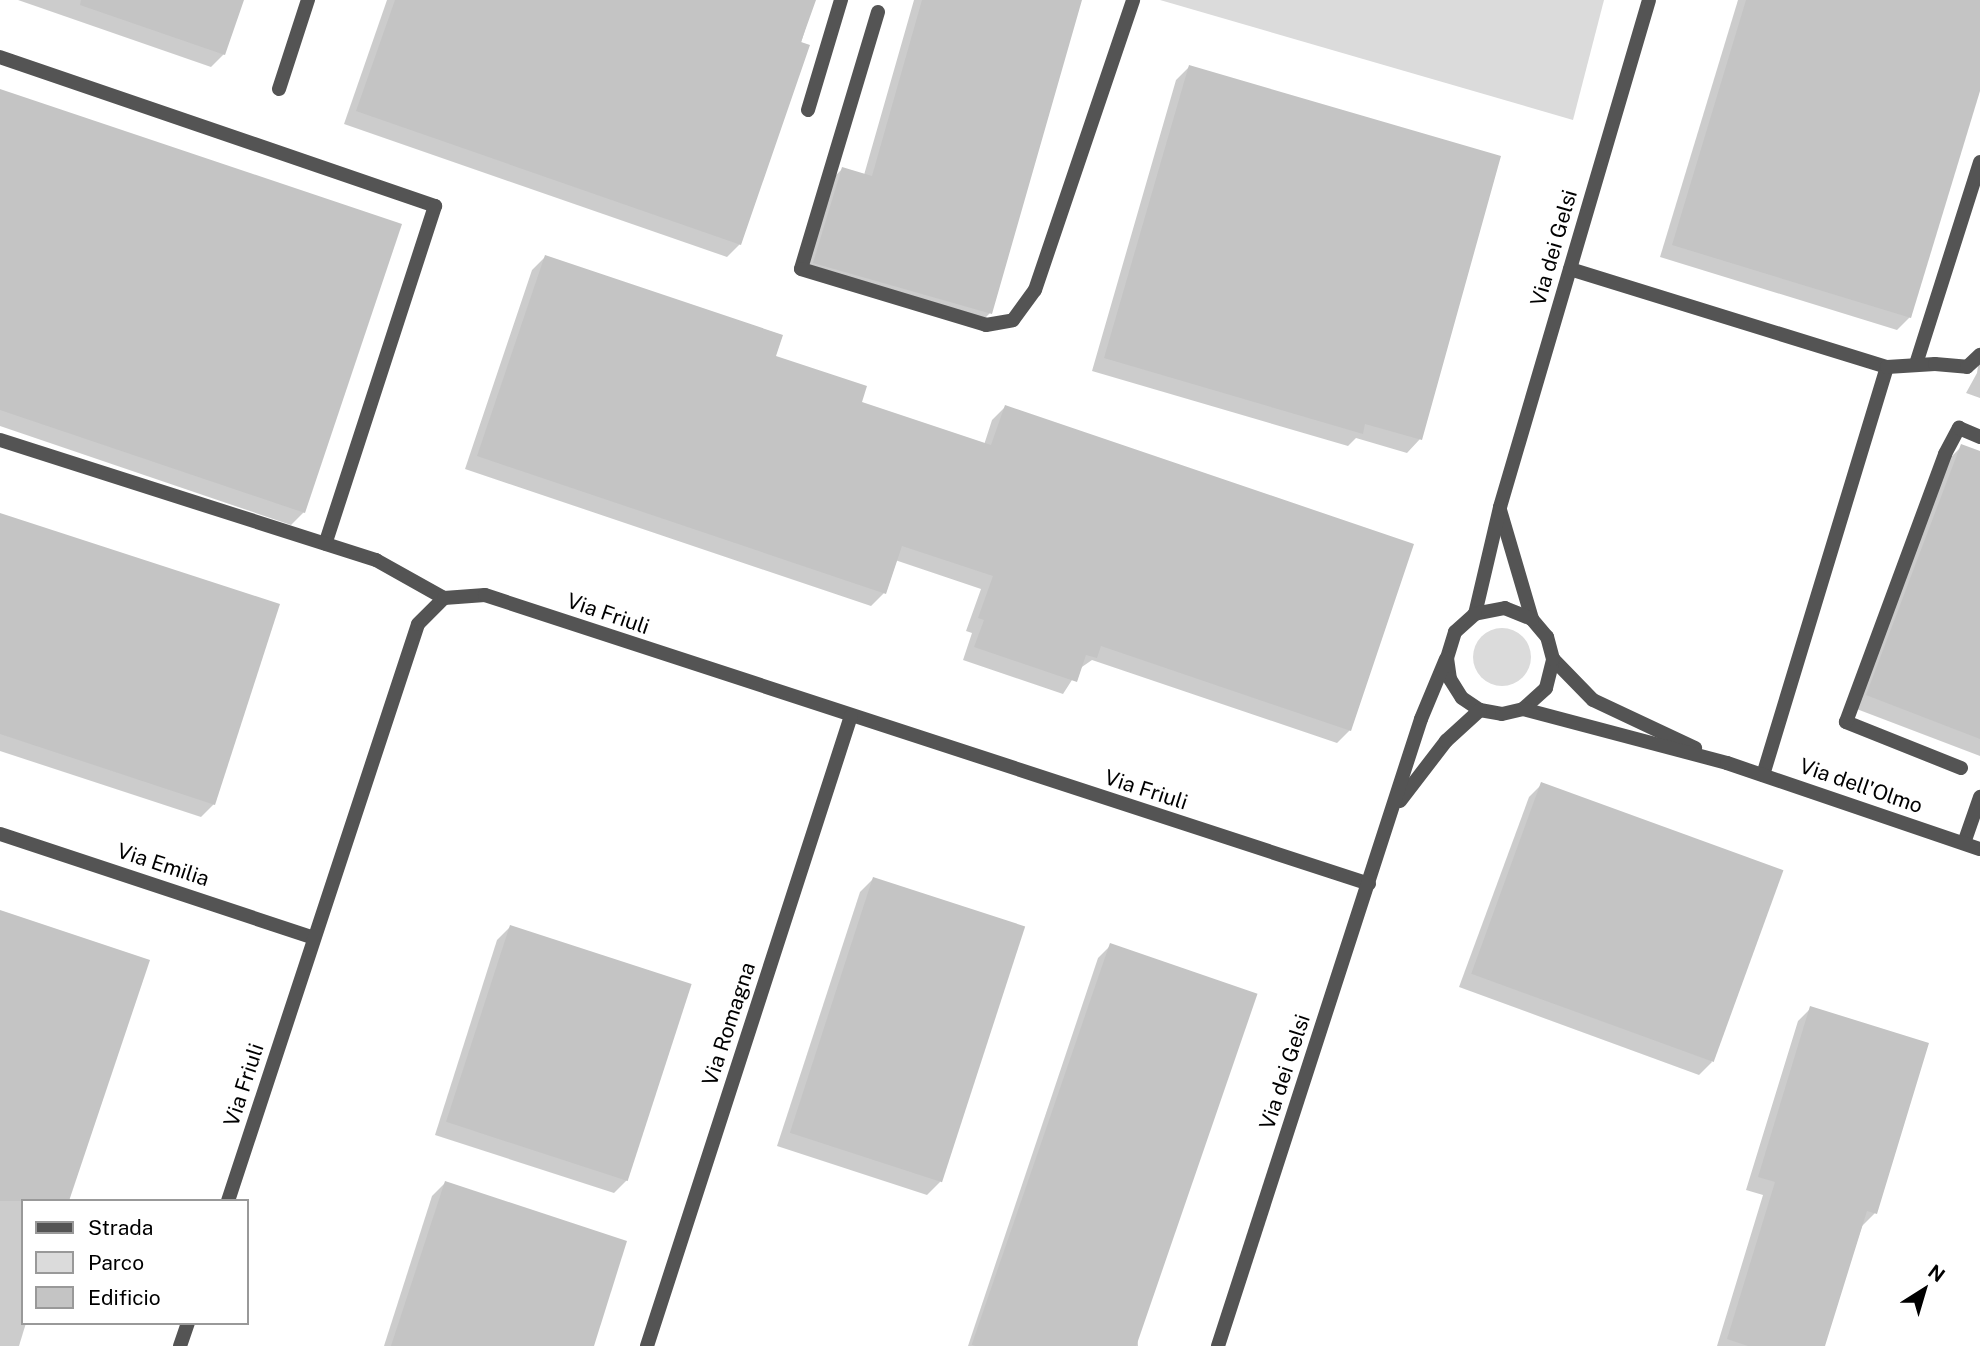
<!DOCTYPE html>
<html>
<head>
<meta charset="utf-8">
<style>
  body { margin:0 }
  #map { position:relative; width:1980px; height:1346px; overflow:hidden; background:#fff; font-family:"Public Sans",sans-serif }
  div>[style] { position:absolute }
  .green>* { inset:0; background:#dbdbdb }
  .round { border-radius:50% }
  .shadow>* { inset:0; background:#0003 }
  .building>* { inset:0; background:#c4c4c4; transform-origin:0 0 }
  .service>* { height:14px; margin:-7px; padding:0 7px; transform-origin:7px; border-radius:7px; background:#545454 }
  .minor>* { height:14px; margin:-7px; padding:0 7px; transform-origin:7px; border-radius:7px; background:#545454 }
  span { translate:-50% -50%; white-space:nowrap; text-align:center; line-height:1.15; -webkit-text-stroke:5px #fff; paint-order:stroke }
  .street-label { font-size:21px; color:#000 }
  .legend { position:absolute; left:21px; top:1199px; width:228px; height:126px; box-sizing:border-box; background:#fff; border:2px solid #999; margin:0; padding:9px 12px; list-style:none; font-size:21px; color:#000 }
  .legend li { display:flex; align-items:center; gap:14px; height:35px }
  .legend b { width:35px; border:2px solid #999 }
  .north { position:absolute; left:1889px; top:1255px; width:70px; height:70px; -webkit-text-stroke:5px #fff; paint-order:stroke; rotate:37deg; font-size:19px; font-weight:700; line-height:28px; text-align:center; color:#000 }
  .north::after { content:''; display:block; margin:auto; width:24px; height:32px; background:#000; clip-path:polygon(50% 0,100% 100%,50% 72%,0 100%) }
</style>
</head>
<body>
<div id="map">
  <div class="green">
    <div style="clip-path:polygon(1160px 0,1604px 0,1573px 120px)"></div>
    <div class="round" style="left:1473px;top:628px;width:58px;height:58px"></div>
  </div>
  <div class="shadow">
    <div style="clip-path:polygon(18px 0,242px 0,224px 54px,211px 67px)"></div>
    <div style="clip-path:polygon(387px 0,814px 0,740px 244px,727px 257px,344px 124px)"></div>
    <div style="clip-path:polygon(914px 0,1080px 0,990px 313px,977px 326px,801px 275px,829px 182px,842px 169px,864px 175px)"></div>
    <div style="clip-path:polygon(1738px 0,1980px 0,1980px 85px,1910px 317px,1897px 330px,1660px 257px)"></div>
    <div style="clip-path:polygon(1189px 67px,1498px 157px,1420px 439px,1407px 453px,1356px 438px,1348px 446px,1092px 371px,1176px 80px)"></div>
    <div style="clip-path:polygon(0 90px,304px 512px,291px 525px,0 426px)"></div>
    <div style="clip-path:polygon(545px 257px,774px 357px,859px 403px,984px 445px,992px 420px,1005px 407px,1350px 730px,1337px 743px,1092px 660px,1079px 669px,1063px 694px,963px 660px,972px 633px,966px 631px,981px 589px,895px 560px,884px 593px,871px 606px,465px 469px,532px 270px)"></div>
    <div style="clip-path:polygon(1980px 352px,1980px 398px,1966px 393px,1977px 373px)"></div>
    <div style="clip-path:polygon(1962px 446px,1980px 453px,1980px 756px,1854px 708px,1949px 459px)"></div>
    <div style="clip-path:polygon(0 515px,214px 804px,201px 817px,0 751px)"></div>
    <div style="clip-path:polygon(1542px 784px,1712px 1062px,1699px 1075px,1459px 987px,1529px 797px)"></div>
    <div style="clip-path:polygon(873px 879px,940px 1182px,927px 1195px,777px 1146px,860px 892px)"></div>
    <div style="clip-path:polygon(0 912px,23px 1201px,26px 1323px,19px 1346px,0 1346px)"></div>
    <div style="clip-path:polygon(510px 927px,627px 1180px,614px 1193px,435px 1135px,497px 940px)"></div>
    <div style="clip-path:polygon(1111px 945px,1138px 1346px,968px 1346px,1098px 958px)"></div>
    <div style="clip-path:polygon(1811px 1008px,1875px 1213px,1862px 1226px,1823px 1346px,1717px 1346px,1763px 1195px,1746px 1190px,1798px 1021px)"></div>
    <div style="clip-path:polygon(445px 1183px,592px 1346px,384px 1346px,432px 1196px)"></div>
  </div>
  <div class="building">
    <div style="clip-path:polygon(81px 0,244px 0,225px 55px,80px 5px)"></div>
    <div style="clip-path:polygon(395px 0,816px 0,801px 42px,810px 45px,741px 245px,356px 111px)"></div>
    <div style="clip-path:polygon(922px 0,1082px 0,992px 314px,813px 263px,842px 167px,872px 176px)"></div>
    <div style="clip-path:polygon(1746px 0,1980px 0,1980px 91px,1911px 318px,1672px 245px)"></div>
    <div style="clip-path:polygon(1189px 65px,1501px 156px,1422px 440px,1365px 424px,1363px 434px,1104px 358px)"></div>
    <div style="clip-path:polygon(0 89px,402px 224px,305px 513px,0 410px)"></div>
    <div style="clip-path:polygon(545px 255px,783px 335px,776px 356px,867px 386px,862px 402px,991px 445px,1005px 405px,1414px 544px,1351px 731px,1101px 646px,1097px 658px,1086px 655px,1077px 682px,974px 647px,984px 620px,978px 618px,993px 576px,902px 546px,886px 594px,477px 456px)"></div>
    <div style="clip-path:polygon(1961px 444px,1980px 451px,1980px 739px,1866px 695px)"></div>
    <div style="clip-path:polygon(0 513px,280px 604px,215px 805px,0 734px)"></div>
    <div style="left:1541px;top:782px;width:258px;height:204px;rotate:20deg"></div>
    <div style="left:873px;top:877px;width:160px;height:269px;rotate:18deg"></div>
    <div style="clip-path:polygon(0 910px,150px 960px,69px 1201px,0 1201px)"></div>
    <div style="left:510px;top:925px;width:191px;height:207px;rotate:18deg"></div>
    <div style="left:1110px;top:943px;width:156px;height:425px;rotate:19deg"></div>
    <div style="clip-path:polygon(1810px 1006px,1929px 1043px,1877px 1214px,1867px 1211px,1825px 1346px,1748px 1346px,1727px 1339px,1775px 1182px,1758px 1177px)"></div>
    <div style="clip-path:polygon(445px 1181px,627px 1241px,594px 1346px,391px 1346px)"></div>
  </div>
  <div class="service">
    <div style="left:878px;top:12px;width:268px;rotate:106.7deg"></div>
    <div style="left:801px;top:269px;width:193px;rotate:16.8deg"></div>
    <div style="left:986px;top:325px;width:27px;rotate:-10deg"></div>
    <div style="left:1013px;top:320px;width:37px;rotate:-54deg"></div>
    <div style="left:1035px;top:290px;width:306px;rotate:-71.3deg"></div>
    <div style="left:0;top:57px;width:460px;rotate:18.9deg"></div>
    <div style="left:435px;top:206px;width:355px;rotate:108deg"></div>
    <div style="left:808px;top:110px;width:115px;rotate:-73.3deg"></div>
    <div style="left:1570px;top:269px;width:332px;rotate:17.2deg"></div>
    <div style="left:1916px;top:364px;width:212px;rotate:-72.4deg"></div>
    <div style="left:0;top:440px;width:395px;rotate:17.7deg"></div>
    <div style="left:376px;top:560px;width:78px;rotate:29.2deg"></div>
    <div style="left:1961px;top:768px;width:124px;rotate:-158.2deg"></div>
    <div style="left:1846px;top:722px;width:286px;rotate:-69.7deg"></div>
    <div style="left:1945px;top:454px;width:30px;rotate:-62deg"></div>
    <div style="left:1959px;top:428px;width:23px;rotate:23deg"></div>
    <div style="left:1763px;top:775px;width:426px;rotate:-73.1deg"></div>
    <div style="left:1887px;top:367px;width:48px;rotate:-3.6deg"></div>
    <div style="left:1935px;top:364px;width:32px;rotate:5deg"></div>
    <div style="left:1967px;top:367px;width:18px;rotate:-43deg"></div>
    <div style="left:1964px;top:843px;width:49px;rotate:-70.8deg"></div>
  </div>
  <div class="minor">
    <div style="left:279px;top:89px;width:94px;rotate:-72deg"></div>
    <div style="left:1500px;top:510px;width:114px;rotate:73.6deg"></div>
    <div style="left:1475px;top:614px;width:110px;rotate:-76.8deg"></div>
    <div style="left:1500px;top:507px;width:528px;rotate:-73.62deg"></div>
    <div style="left:1553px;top:659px;width:57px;rotate:45.7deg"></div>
    <div style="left:1593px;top:700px;width:113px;rotate:25.2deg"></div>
    <div style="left:1523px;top:709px;width:31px;rotate:-42deg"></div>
    <div style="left:1546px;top:688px;width:30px;rotate:-76deg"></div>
    <div style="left:1553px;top:659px;width:23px;rotate:-105deg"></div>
    <div style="left:1547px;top:637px;width:23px;rotate:-130deg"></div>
    <div style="left:1532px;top:619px;width:29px;rotate:-158deg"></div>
    <div style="left:1505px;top:608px;width:31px;rotate:169deg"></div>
    <div style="left:1475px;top:614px;width:27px;rotate:138deg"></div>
    <div style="left:1455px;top:632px;width:27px;rotate:107deg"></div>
    <div style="left:1447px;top:658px;width:21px;rotate:82deg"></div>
    <div style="left:1450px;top:679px;width:22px;rotate:58deg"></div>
    <div style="left:1462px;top:698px;width:22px;rotate:34deg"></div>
    <div style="left:1480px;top:710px;width:22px;rotate:10deg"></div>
    <div style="left:1502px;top:714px;width:22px;rotate:-13deg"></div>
    <div style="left:1523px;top:709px;width:211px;rotate:14.8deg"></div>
    <div style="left:1727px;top:763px;width:267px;rotate:18.8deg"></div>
    <div style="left:1400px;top:801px;width:76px;rotate:-52.5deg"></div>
    <div style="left:1446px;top:741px;width:46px;rotate:-42.4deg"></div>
    <div style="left:0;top:834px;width:329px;rotate:18.3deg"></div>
    <div style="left:228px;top:1201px;width:607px;rotate:-71.77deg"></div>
    <div style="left:418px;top:624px;width:37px;rotate:-45deg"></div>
    <div style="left:444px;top:598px;width:41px;rotate:-4.2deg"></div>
    <div style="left:485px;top:595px;width:930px;rotate:18.1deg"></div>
    <div style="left:180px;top:1346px;width:24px;rotate:-71deg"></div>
    <div style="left:647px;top:1346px;width:662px;rotate:-72.06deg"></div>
    <div style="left:1218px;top:1346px;width:659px;rotate:-72.06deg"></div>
    <div style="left:1421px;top:719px;width:65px;rotate:-67.4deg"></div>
  </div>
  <div class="street-label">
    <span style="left:1554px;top:248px;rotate:-74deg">Via dei Gelsi</span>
    <span style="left:608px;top:614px;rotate:19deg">Via Friuli</span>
    <span style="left:1861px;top:786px;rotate:19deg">Via dell'Olmo</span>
    <span style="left:1146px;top:790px;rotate:18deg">Via Friuli</span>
    <span style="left:163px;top:865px;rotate:18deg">Via Emilia</span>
    <span style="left:729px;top:1024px;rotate:-72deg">Via Romagna</span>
    <span style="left:1285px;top:1072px;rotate:-72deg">Via dei Gelsi</span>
    <span style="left:244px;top:1085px;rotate:-72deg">Via Friuli</span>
  </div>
  <ul class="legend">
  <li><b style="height:9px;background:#545454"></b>Strada</li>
  <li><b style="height:19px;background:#dbdbdb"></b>Parco</li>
  <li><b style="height:19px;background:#c4c4c4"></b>Edificio</li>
  </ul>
  <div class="north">N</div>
</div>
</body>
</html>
